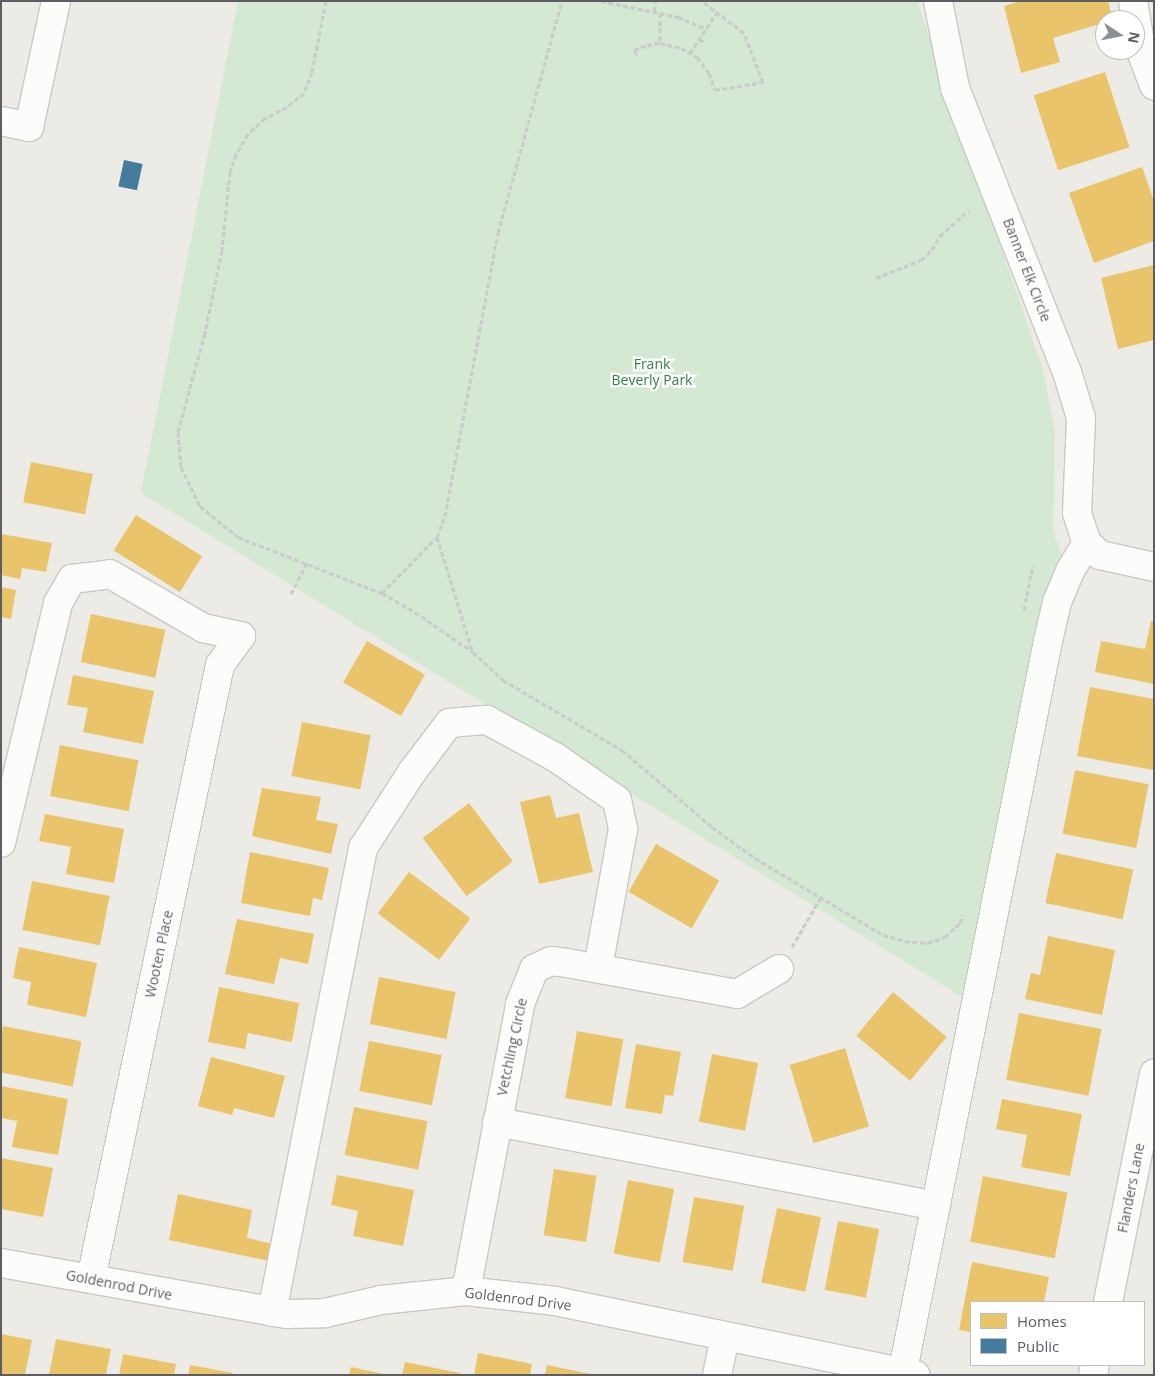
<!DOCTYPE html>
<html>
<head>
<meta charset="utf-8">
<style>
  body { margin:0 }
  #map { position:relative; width:1155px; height:1376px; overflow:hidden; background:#ecebe6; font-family:"Open Sans",sans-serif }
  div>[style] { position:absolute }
  .green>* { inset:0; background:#d4e8d4 }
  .homes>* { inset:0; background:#e9c46a; transform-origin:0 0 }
  .public>* { inset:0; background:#457b9d; transform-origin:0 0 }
  .path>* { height:3px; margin-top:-1.5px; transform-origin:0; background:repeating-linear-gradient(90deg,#c9cccb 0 5px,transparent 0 7.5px) }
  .roads { filter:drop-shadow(1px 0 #c8c8c6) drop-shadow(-1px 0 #c8c8c6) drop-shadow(0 1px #c8c8c6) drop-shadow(0 -1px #c8c8c6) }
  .minor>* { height:28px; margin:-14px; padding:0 14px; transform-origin:14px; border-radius:14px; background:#fcfcfb }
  span { translate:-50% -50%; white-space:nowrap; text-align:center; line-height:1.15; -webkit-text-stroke:5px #fff; paint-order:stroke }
  .street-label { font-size:14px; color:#5c5e64 }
  .park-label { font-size:14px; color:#368045 }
  .frame { position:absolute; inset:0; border:2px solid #5c5e64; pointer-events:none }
  .legend { position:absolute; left:970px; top:1301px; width:175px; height:65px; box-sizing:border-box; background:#fff; border:1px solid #bebfc1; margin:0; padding:6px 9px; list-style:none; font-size:15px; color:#5c5e64 }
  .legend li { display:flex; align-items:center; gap:10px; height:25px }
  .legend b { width:25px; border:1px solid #bebfc1 }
  .north { position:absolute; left:1095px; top:10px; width:50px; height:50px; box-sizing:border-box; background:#fff; border:1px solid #bebfc1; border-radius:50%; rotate:101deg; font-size:14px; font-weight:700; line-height:20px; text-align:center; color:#5c5e64 }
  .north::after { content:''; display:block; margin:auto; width:18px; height:22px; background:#8e8f92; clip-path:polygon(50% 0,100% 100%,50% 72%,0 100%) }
</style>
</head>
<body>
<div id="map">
  <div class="green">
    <div style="clip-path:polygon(238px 1px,917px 1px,1043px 370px,1055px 432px,1053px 531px,1063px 558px,972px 1003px,141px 493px)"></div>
  </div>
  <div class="homes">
    <div style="clip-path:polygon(1020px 1px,1108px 1px,1113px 20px,1053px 38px,1060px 62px,1021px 73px,1004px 6px)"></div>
    <div style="left:1105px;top:72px;width:79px;height:75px;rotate:72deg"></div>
    <div style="clip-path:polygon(1142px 167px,1154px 201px,1154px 241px,1094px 263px,1069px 193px)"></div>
    <div style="clip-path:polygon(1154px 265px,1154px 340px,1118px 349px,1101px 278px)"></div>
    <div style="left:31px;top:462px;width:63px;height:41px;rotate:11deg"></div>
    <div style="left:136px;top:515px;width:78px;height:42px;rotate:32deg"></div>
    <div style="clip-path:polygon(1px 534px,52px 543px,46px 572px,22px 568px,20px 579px,1px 575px)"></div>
    <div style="clip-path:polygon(1px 587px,16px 590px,11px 619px,1px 617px)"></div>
    <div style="left:91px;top:614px;width:76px;height:49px;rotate:12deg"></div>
    <div style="clip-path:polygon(1151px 621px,1154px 621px,1154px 684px,1095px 672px,1101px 641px,1145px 649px)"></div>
    <div style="left:367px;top:641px;width:67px;height:48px;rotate:30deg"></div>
    <div style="clip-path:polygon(73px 675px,154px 691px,143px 744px,83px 732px,88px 708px,67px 705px)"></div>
    <div style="clip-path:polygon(1090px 687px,1154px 699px,1153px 770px,1077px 756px)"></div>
    <div style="left:302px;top:722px;width:70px;height:55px;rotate:11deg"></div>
    <div style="left:60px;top:745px;width:80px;height:52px;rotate:11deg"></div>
    <div style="left:1075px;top:770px;width:75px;height:65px;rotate:11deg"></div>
    <div style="clip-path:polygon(262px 788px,321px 797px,316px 820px,338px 824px,331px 854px,252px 836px)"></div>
    <div style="clip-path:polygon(550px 795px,556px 818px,579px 813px,593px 872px,539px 884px,520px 802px)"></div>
    <div style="left:469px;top:803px;width:73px;height:58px;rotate:53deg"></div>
    <div style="clip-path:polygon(45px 814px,124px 829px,114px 883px,66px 874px,71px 847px,39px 841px)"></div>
    <div style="left:656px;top:844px;width:73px;height:55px;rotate:30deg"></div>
    <div style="clip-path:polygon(250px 852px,329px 868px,322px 900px,313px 898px,310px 916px,241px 903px)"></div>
    <div style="left:1056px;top:853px;width:79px;height:51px;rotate:12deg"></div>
    <div style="left:409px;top:872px;width:77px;height:52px;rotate:37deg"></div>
    <div style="left:32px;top:881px;width:79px;height:50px;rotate:11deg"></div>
    <div style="clip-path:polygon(237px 919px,314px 934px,308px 964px,280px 958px,274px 984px,225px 974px)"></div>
    <div style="clip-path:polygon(1048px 936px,1115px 950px,1102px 1015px,1025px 999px,1031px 973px,1040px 975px)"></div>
    <div style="clip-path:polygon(19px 947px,97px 963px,86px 1017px,27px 1005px,31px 982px,13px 978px)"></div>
    <div style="left:379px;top:977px;width:78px;height:48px;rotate:11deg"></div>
    <div style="clip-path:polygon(219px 987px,299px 1003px,292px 1042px,248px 1033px,245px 1049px,208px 1042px)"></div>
    <div style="left:893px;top:992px;width:70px;height:57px;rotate:40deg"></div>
    <div style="left:1019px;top:1013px;width:84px;height:68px;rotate:11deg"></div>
    <div style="left:3px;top:1026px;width:80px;height:46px;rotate:11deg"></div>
    <div style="left:577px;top:1031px;width:47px;height:68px;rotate:10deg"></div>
    <div style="left:369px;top:1041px;width:74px;height:51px;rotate:11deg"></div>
    <div style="clip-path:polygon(636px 1044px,681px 1052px,673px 1096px,665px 1095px,662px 1114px,625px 1108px)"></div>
    <div style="left:845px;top:1048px;width:82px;height:58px;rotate:73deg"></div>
    <div style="left:712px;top:1054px;width:47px;height:69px;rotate:11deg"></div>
    <div style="clip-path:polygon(211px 1057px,285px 1076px,274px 1118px,234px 1108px,232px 1115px,198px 1106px)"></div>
    <div style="clip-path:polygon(1px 1086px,68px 1099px,58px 1155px,12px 1147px,17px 1121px,1px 1118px)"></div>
    <div style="clip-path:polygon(1002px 1099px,1082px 1114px,1070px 1176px,1021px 1167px,1027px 1135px,996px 1129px)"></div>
    <div style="left:354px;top:1107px;width:75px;height:49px;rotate:11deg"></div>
    <div style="clip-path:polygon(1px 1158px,53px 1168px,43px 1217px,1px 1209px)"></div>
    <div style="left:554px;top:1169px;width:43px;height:67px;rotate:9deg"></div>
    <div style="clip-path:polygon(337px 1175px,414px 1190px,403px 1246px,353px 1236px,358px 1211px,331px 1205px)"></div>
    <div style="left:983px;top:1176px;width:86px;height:67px;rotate:11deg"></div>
    <div style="left:628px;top:1180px;width:47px;height:75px;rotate:11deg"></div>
    <div style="clip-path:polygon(178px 1194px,252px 1210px,247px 1238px,273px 1244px,269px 1261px,169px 1240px)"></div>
    <div style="left:694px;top:1197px;width:51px;height:66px;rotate:10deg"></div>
    <div style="left:777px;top:1208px;width:45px;height:76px;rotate:12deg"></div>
    <div style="left:838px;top:1221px;width:42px;height:70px;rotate:11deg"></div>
    <div style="clip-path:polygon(972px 1262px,1049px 1277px,1044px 1302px,971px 1302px,971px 1332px,959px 1330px)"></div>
    <div style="clip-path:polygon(1px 1334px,32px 1340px,25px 1375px,1px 1375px)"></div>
    <div style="clip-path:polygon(56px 1339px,111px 1349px,106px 1375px,49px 1375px)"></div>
    <div style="clip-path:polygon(478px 1353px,532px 1364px,530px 1375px,474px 1375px)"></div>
    <div style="clip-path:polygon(123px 1354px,176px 1364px,174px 1375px,119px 1375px)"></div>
    <div style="clip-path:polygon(405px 1362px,460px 1373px,459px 1375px,402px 1375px)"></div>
    <div style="clip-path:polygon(190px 1365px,233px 1373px,232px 1375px,188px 1375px)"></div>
    <div style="clip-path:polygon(547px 1365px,591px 1374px,591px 1375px,545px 1375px)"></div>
    <div style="clip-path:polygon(351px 1367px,384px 1374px,384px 1375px,349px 1375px)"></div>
  </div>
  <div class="public">
    <div style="left:124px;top:160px;width:19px;height:27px;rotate:12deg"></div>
  </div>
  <div class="path">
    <div style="left:326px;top:1px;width:72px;rotate:101.2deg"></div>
    <div style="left:312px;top:72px;width:22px;rotate:111deg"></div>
    <div style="left:304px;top:93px;width:22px;rotate:141deg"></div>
    <div style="left:287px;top:107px;width:25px;rotate:153deg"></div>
    <div style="left:265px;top:118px;width:23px;rotate:137deg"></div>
    <div style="left:248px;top:134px;width:23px;rotate:121deg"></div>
    <div style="left:236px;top:154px;width:19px;rotate:108deg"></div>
    <div style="left:230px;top:172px;width:78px;rotate:95.9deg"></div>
    <div style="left:222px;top:250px;width:85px;rotate:101.6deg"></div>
    <div style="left:205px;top:333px;width:103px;rotate:105.3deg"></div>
    <div style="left:178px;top:432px;width:35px;rotate:85deg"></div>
    <div style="left:181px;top:467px;width:43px;rotate:64deg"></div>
    <div style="left:200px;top:506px;width:49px;rotate:39.2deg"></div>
    <div style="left:238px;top:537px;width:155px;rotate:21.3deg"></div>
    <div style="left:382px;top:593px;width:38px;rotate:30deg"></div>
    <div style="left:415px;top:612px;width:70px;rotate:34.6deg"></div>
    <div style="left:473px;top:652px;width:41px;rotate:43deg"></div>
    <div style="left:503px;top:680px;width:138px;rotate:30.5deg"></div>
    <div style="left:622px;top:750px;width:118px;rotate:40.5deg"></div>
    <div style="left:712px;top:827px;width:53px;rotate:35.8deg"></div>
    <div style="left:755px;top:858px;width:149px;rotate:31deg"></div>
    <div style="left:883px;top:935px;width:23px;rotate:15deg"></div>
    <div style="left:905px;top:941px;width:23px;rotate:5deg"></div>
    <div style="left:928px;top:943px;width:18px;rotate:-19deg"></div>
    <div style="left:945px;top:937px;width:21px;rotate:-43deg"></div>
    <div style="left:960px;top:923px;width:9px;rotate:-69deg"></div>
    <div style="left:601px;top:1px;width:79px;rotate:11.7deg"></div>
    <div style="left:678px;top:17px;width:30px;rotate:23deg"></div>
    <div style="left:654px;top:11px;width:10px;rotate:-79deg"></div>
    <div style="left:660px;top:13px;width:30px;rotate:90deg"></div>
    <div style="left:699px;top:39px;width:6px;rotate:31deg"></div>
    <div style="left:690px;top:53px;width:50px;rotate:-56.3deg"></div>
    <div style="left:637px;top:55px;width:6px;rotate:-121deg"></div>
    <div style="left:634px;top:50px;width:14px;rotate:-21deg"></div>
    <div style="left:647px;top:45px;width:13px;rotate:-9deg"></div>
    <div style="left:660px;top:43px;width:22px;rotate:13deg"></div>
    <div style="left:681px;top:48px;width:18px;rotate:29deg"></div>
    <div style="left:697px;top:57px;width:20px;rotate:53deg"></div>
    <div style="left:709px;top:73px;width:18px;rotate:71deg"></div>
    <div style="left:715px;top:90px;width:49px;rotate:-9.5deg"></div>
    <div style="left:763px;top:82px;width:53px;rotate:-111.2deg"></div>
    <div style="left:744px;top:33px;width:53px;rotate:-142.7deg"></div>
    <div style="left:876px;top:278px;width:48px;rotate:-21.8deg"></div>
    <div style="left:921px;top:260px;width:15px;rotate:-42deg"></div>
    <div style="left:932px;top:250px;width:16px;rotate:-60deg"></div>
    <div style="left:940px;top:236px;width:39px;rotate:-42deg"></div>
    <div style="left:437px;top:537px;width:118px;rotate:72.8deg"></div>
    <div style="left:382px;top:593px;width:78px;rotate:-45.5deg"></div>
    <div style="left:437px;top:537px;width:22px;rotate:-69deg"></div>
    <div style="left:445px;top:516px;width:288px;rotate:-79.4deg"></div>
    <div style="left:498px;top:233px;width:241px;rotate:-74.6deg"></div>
    <div style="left:291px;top:594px;width:35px;rotate:-63deg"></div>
    <div style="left:1024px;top:610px;width:46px;rotate:-78.7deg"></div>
    <div style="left:792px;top:947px;width:58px;rotate:-59.9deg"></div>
  </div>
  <div class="roads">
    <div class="minor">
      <div style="left:938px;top:1px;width:89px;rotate:78.9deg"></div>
      <div style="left:955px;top:88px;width:305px;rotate:68.5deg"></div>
      <div style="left:1067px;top:372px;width:48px;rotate:73.1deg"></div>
      <div style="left:1081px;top:418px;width:95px;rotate:92.4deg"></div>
      <div style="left:1077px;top:513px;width:32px;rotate:72deg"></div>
      <div style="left:1087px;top:543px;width:18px;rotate:43deg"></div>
      <div style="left:1100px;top:555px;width:55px;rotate:12.5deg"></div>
      <div style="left:1133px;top:1px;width:54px;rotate:80.4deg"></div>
      <div style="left:1142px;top:54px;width:34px;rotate:69deg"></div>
      <div style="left:1px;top:121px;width:29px;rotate:12deg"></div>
      <div style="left:29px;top:127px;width:129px;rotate:-77.9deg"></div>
      <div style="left:1px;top:843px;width:247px;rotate:-76.6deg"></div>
      <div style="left:58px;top:603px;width:28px;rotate:-60deg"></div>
      <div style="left:72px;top:579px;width:38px;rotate:-7deg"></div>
      <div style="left:110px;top:574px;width:108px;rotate:30.1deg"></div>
      <div style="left:203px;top:628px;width:39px;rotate:12deg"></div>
      <div style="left:241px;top:636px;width:36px;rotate:126deg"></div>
      <div style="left:220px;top:665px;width:627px;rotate:101.87deg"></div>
      <div style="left:497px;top:1122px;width:447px;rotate:10.8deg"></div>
      <div style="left:1px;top:1263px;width:290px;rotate:10.1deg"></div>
      <div style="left:286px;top:1314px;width:39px;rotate:-1deg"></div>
      <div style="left:325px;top:1313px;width:57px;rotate:-13.1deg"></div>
      <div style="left:381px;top:1300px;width:85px;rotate:-6deg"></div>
      <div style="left:466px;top:1291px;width:90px;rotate:6.4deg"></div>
      <div style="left:555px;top:1301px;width:368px;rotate:11.6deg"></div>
      <div style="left:466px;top:1291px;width:292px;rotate:-79.3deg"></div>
      <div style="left:520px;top:1004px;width:38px;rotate:-68deg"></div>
      <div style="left:534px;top:969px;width:19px;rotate:-25deg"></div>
      <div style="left:551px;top:961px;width:16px;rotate:7deg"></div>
      <div style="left:567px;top:963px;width:173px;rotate:10.3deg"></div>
      <div style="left:737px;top:994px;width:49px;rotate:-30.8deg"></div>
      <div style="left:1108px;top:1302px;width:233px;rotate:-78.6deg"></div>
      <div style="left:272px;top:1312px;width:473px;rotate:-78.9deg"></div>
      <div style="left:363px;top:848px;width:90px;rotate:-57.2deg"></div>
      <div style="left:412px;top:772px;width:61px;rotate:-52.9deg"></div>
      <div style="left:449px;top:723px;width:38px;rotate:-5deg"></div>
      <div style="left:487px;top:720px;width:77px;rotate:28.6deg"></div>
      <div style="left:555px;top:757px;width:75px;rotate:34.7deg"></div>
      <div style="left:617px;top:800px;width:30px;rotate:78deg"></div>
      <div style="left:623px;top:829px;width:141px;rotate:100.2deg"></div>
      <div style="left:717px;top:1375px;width:38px;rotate:-78deg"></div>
      <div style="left:902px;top:1375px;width:748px;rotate:-78.75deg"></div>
      <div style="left:1048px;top:641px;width:40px;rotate:-77deg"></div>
      <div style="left:1057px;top:602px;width:34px;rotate:-67deg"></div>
      <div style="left:1070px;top:571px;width:33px;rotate:-59deg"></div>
      <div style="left:1093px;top:1375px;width:10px;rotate:-79deg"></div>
    </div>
  </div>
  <div class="street-label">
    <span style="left:1027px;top:270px;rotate:69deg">Banner Elk Circle</span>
    <span style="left:159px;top:954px;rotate:-78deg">Wooten Place</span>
    <span style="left:512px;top:1047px;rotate:-78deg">Vetchling Circle</span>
    <span style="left:1131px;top:1188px;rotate:-79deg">Flanders Lane</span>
    <span style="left:119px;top:1285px;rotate:11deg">Goldenrod Drive</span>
    <span style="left:518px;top:1299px;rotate:7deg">Goldenrod Drive</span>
  </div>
  <div class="park-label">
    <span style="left:652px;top:372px">Frank<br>Beverly Park</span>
  </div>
  <div class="frame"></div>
  <ul class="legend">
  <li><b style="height:14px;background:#e9c46a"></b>Homes</li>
  <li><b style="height:14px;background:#457b9d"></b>Public</li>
  </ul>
  <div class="north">N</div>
</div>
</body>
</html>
